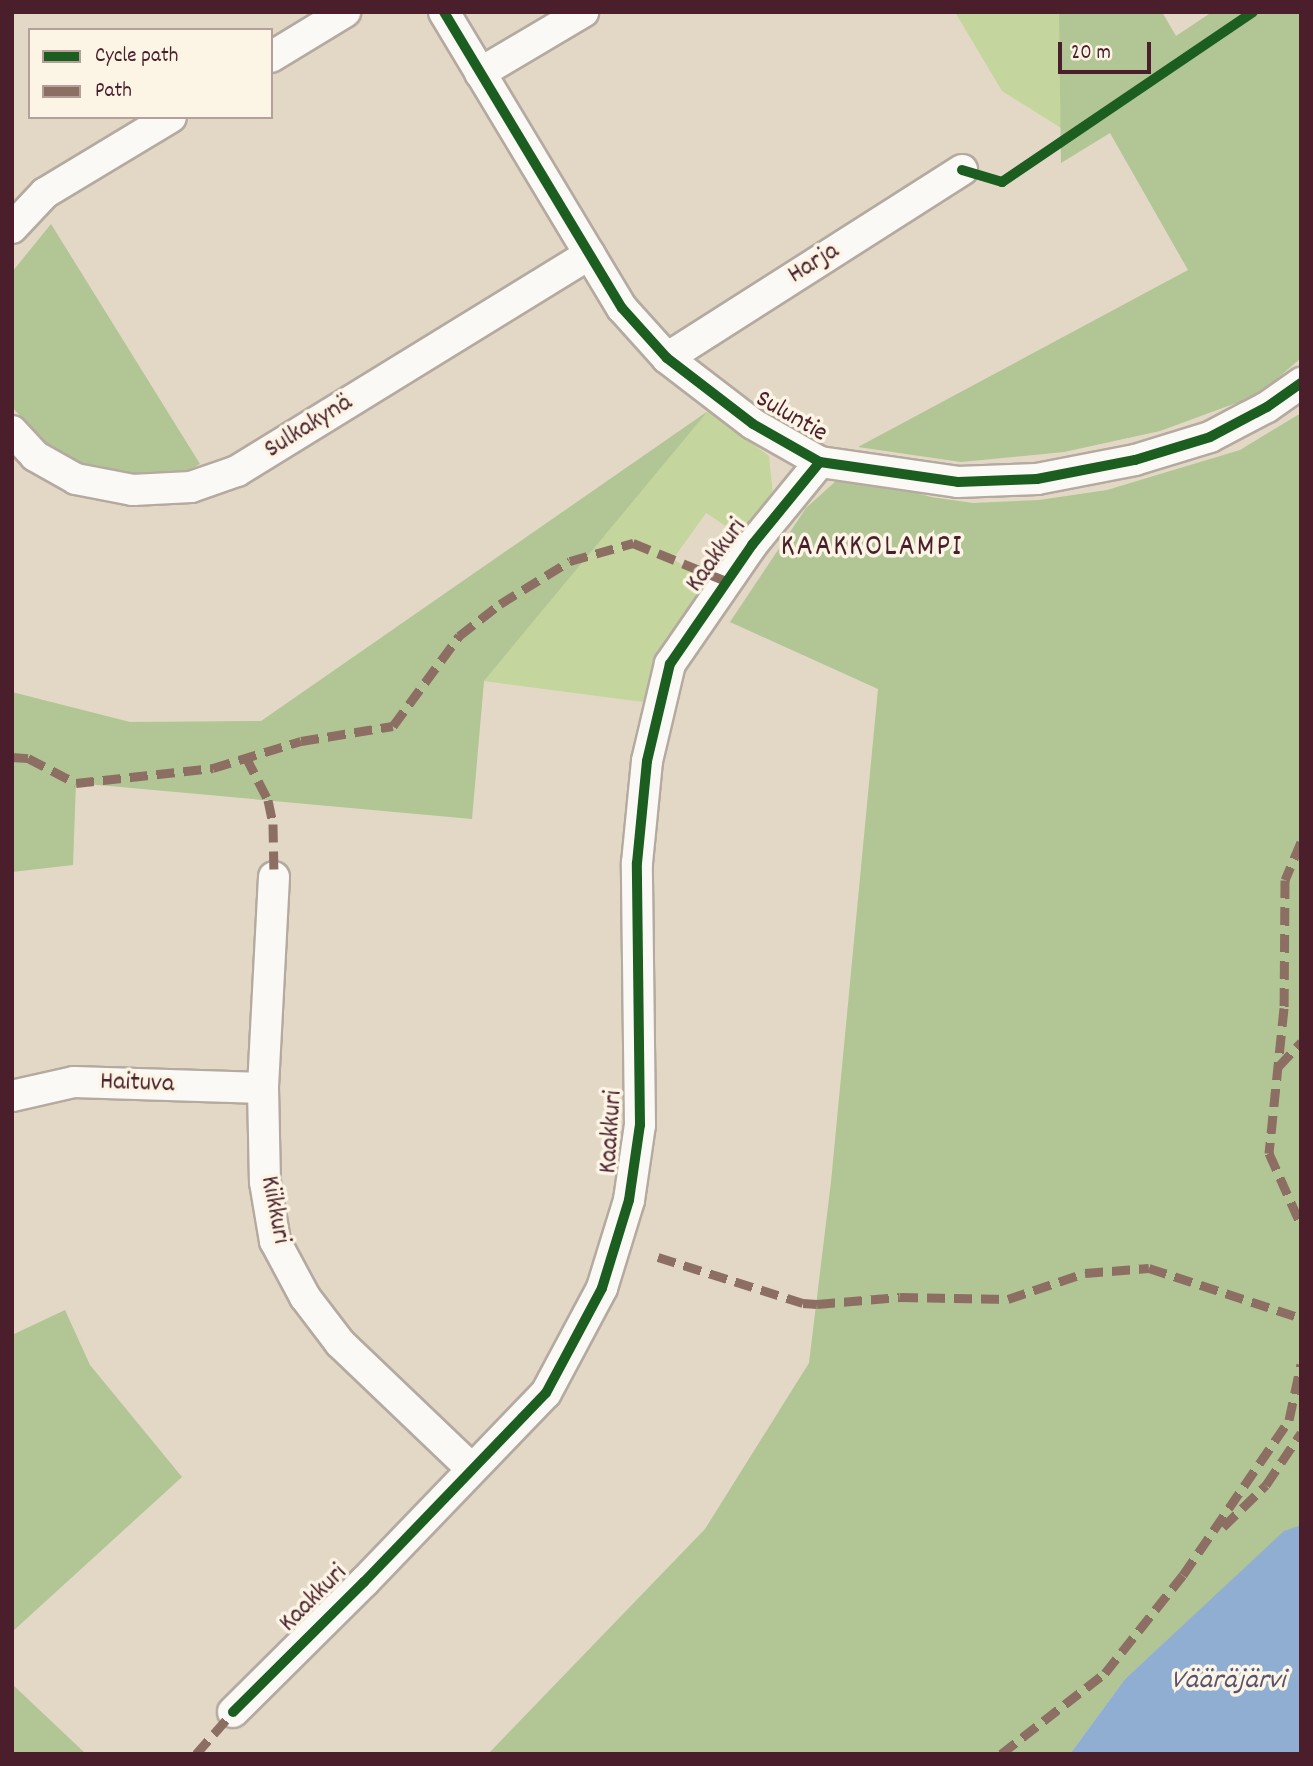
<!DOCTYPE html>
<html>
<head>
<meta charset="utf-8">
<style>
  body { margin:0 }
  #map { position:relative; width:1313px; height:1766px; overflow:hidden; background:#e3d8c6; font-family:Dekko,sans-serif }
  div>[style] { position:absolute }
  .green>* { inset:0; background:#c4d59e }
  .forest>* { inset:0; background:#b1c595 }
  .water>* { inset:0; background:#90aed1 }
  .roads { filter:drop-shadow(2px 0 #b4aaa0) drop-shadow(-2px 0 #b4aaa0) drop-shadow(0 2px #b4aaa0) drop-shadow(0 -2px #b4aaa0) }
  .minor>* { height:30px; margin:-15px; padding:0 15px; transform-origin:15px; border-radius:15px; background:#fbf9f6 }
  .quiet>* { height:9px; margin-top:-4.5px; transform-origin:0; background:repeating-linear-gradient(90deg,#8d6e63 0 18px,transparent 0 27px) }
  .cycleway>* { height:10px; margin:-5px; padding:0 5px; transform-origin:5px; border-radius:5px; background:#1b5e20 }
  span { translate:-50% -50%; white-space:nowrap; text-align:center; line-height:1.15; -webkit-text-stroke:7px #fcf5e5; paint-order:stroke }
  .street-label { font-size:26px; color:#4a1f2b }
  .water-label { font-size:28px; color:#58516f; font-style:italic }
  .quarter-label { font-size:30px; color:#4a1f2b; letter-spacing:2px }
  .frame { position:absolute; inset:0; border:14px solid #4a1f2b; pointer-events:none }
  .legend { position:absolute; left:28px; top:28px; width:245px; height:91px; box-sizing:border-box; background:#fcf5e5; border:2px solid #b59f9b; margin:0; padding:9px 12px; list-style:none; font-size:21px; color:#4a1f2b }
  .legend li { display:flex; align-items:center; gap:14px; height:35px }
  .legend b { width:35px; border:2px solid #b59f9b }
  .scale { position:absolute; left:1058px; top:42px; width:93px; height:32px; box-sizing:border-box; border:4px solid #4a1f2b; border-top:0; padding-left:9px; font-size:21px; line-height:24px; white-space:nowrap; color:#4a1f2b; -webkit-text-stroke:5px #fcf5e5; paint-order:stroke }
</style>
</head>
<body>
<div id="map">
  <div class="green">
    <div style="clip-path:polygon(955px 12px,1059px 12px,1061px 128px,1002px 91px)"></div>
    <div style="clip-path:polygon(708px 411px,769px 456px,773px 496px,741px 536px,706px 513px,673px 559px,710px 583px,659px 660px,643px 702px,484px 681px)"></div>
  </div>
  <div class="forest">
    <div style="clip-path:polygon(1059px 12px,1162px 12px,1176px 36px,1212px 12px,1301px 12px,1301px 358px,1258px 395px,1160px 431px,1064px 452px,961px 462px,858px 447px,1188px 270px,1110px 133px,1061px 163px)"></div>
    <div style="clip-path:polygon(51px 224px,200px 464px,188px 471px,137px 474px,83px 464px,45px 443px,12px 407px,12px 272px)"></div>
    <div style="clip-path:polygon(708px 411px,484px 681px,472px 819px,76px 783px,73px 865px,12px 872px,12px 692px,130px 722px,261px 721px)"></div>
    <div style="clip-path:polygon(1301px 413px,1301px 1525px,1284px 1532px,1125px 1679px,1070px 1754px,488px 1754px,705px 1529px,809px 1363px,831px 1182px,878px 689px,730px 622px,806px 508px,837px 480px,863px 478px,931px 497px,973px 503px,1039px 500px,1107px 490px,1240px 450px)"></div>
    <div style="clip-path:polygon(65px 1310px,90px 1365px,182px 1477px,12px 1632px,12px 1335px)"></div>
    <div style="clip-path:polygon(12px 1684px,86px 1754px,12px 1754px)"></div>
  </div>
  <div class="water">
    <div style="clip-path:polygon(1301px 1525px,1301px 1754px,1070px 1754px,1125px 1679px,1284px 1531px)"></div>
  </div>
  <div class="roads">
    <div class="minor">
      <div style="left:444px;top:12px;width:345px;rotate:59deg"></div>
      <div style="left:622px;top:308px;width:67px;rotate:48deg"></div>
      <div style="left:667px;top:358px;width:108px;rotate:37.5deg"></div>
      <div style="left:753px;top:424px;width:77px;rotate:29.6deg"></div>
      <div style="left:820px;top:462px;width:139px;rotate:8.2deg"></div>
      <div style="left:958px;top:482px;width:79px;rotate:-2.2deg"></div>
      <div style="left:1037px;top:479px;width:100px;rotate:-11deg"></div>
      <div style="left:1135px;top:460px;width:78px;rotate:-17deg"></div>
      <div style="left:1210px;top:437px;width:64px;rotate:-27.8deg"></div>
      <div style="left:1267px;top:407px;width:42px;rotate:-35.2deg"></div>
      <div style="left:271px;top:57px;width:87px;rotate:-31.3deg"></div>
      <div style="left:480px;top:73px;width:120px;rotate:-30.6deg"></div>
      <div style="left:12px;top:228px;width:48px;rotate:-46.7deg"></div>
      <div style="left:45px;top:193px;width:147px;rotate:-31.1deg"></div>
      <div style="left:667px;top:358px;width:350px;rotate:-32.5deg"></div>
      <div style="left:12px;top:431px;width:34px;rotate:47deg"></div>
      <div style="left:35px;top:456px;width:47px;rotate:29.3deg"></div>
      <div style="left:76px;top:479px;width:58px;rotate:10.9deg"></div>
      <div style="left:133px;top:490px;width:58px;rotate:-3deg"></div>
      <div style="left:191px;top:487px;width:49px;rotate:-19.2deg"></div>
      <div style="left:237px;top:471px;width:414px;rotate:-31.6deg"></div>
      <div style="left:274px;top:877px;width:211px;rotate:93deg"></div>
      <div style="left:263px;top:1088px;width:94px;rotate:88.8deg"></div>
      <div style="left:265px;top:1182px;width:60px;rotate:80.4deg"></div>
      <div style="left:275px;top:1241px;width:64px;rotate:61.8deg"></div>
      <div style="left:305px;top:1297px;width:58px;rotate:52.7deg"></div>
      <div style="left:340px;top:1343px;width:182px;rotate:43.7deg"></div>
      <div style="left:12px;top:1096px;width:64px;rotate:-12.7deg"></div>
      <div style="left:74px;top:1082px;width:189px;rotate:1.8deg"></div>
      <div style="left:233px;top:1712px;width:185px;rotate:-44.8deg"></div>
      <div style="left:364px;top:1582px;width:262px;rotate:-46.1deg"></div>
      <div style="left:546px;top:1393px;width:119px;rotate:-61.9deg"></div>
      <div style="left:602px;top:1288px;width:92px;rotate:-72.9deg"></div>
      <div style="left:629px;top:1200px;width:76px;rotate:-81.7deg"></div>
      <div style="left:640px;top:1125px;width:262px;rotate:-90.7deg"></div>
      <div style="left:637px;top:863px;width:102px;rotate:-84.4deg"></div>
      <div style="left:647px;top:761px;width:100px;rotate:-76.7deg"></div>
      <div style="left:670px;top:664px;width:145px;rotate:-55.4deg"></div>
      <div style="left:752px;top:545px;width:107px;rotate:-50.7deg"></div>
    </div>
  </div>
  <div class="quiet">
    <div style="left:12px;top:757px;width:16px;rotate:4deg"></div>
    <div style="left:28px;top:758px;width:54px;rotate:27.5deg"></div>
    <div style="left:76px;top:783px;width:138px;rotate:-6.2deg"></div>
    <div style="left:213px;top:768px;width:92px;rotate:-17.1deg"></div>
    <div style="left:301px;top:741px;width:93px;rotate:-9.3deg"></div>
    <div style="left:393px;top:726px;width:112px;rotate:-53.7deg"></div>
    <div style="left:459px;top:636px;width:52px;rotate:-38deg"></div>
    <div style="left:500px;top:604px;width:82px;rotate:-31.6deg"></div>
    <div style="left:570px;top:561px;width:66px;rotate:-15.9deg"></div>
    <div style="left:633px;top:543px;width:100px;rotate:22.2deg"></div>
    <div style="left:246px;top:757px;width:48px;rotate:62.9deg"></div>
    <div style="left:268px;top:800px;width:25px;rotate:78deg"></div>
    <div style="left:273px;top:824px;width:53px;rotate:88.9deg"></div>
    <div style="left:1301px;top:842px;width:41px;rotate:112.8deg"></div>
    <div style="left:1285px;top:880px;width:128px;rotate:90.4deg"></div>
    <div style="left:1284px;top:1008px;width:146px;rotate:95.9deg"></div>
    <div style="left:1269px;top:1153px;width:79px;rotate:66deg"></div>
    <div style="left:1278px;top:1067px;width:34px;rotate:-47deg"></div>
    <div style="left:658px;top:1257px;width:152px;rotate:17.6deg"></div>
    <div style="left:803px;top:1303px;width:14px;rotate:4deg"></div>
    <div style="left:817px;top:1304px;width:83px;rotate:-4.8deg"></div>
    <div style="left:900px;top:1297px;width:108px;rotate:1.1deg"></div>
    <div style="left:1008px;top:1299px;width:81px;rotate:-18.7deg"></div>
    <div style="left:1085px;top:1273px;width:64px;rotate:-4.5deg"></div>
    <div style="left:1149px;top:1268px;width:160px;rotate:18.2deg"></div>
    <div style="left:1223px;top:1527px;width:60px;rotate:-44.3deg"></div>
    <div style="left:1266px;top:1485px;width:63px;rotate:-56.1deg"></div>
    <div style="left:196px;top:1754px;width:56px;rotate:-48.6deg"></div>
    <div style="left:1001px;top:1754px;width:132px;rotate:-37.9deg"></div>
    <div style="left:1105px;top:1673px;width:125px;rotate:-51.5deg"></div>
    <div style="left:1183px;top:1575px;width:188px;rotate:-55.6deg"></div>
    <div style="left:1289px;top:1420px;width:57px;rotate:-77.9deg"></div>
  </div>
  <div class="cycleway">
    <div style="left:444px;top:12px;width:345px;rotate:59deg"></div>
    <div style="left:622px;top:308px;width:67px;rotate:48deg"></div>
    <div style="left:667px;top:358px;width:108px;rotate:37.5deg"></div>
    <div style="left:753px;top:424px;width:77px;rotate:29.6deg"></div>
    <div style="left:820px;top:462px;width:139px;rotate:8.2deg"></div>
    <div style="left:958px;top:482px;width:79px;rotate:-2.2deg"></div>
    <div style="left:1037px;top:479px;width:100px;rotate:-11deg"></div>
    <div style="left:1135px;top:460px;width:78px;rotate:-17deg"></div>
    <div style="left:1210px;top:437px;width:64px;rotate:-27.8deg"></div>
    <div style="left:1267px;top:407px;width:42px;rotate:-35.2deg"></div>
    <div style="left:962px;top:170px;width:42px;rotate:16.7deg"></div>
    <div style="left:1002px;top:182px;width:303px;rotate:-34.1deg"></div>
    <div style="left:233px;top:1712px;width:185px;rotate:-44.8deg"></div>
    <div style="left:364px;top:1582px;width:262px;rotate:-46.1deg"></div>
    <div style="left:546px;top:1393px;width:119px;rotate:-61.9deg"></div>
    <div style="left:602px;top:1288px;width:92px;rotate:-72.9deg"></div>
    <div style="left:629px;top:1200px;width:76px;rotate:-81.7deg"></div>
    <div style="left:640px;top:1125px;width:262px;rotate:-90.7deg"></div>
    <div style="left:637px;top:863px;width:102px;rotate:-84.4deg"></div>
    <div style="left:647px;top:761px;width:100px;rotate:-76.7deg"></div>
    <div style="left:670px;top:664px;width:145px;rotate:-55.4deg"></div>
    <div style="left:752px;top:545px;width:107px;rotate:-50.7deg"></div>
  </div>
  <div class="street-label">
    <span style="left:814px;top:264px;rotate:-32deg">Harja</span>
    <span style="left:791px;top:417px;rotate:30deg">Suluntie</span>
    <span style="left:309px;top:427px;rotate:-32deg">Sulkakynä</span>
    <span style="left:717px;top:556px;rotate:-54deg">Kaakkuri</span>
    <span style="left:137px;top:1084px;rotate:2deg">Haituva</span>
    <span style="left:612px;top:1132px;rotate:-86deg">Kaakkuri</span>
    <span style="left:274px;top:1210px;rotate:79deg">Kiikkuri</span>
    <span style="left:314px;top:1599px;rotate:-45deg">Kaakkuri</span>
  </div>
  <div class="water-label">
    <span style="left:1228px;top:1682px">Vääräjärvi</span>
  </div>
  <div class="quarter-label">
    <span style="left:872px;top:549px">KAAKKOLAMPI</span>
  </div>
  <div class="frame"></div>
  <ul class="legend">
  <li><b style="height:9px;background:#1b5e20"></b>Cycle path</li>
  <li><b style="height:9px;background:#8d6e63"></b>Path</li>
  </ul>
  <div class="scale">20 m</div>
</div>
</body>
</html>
